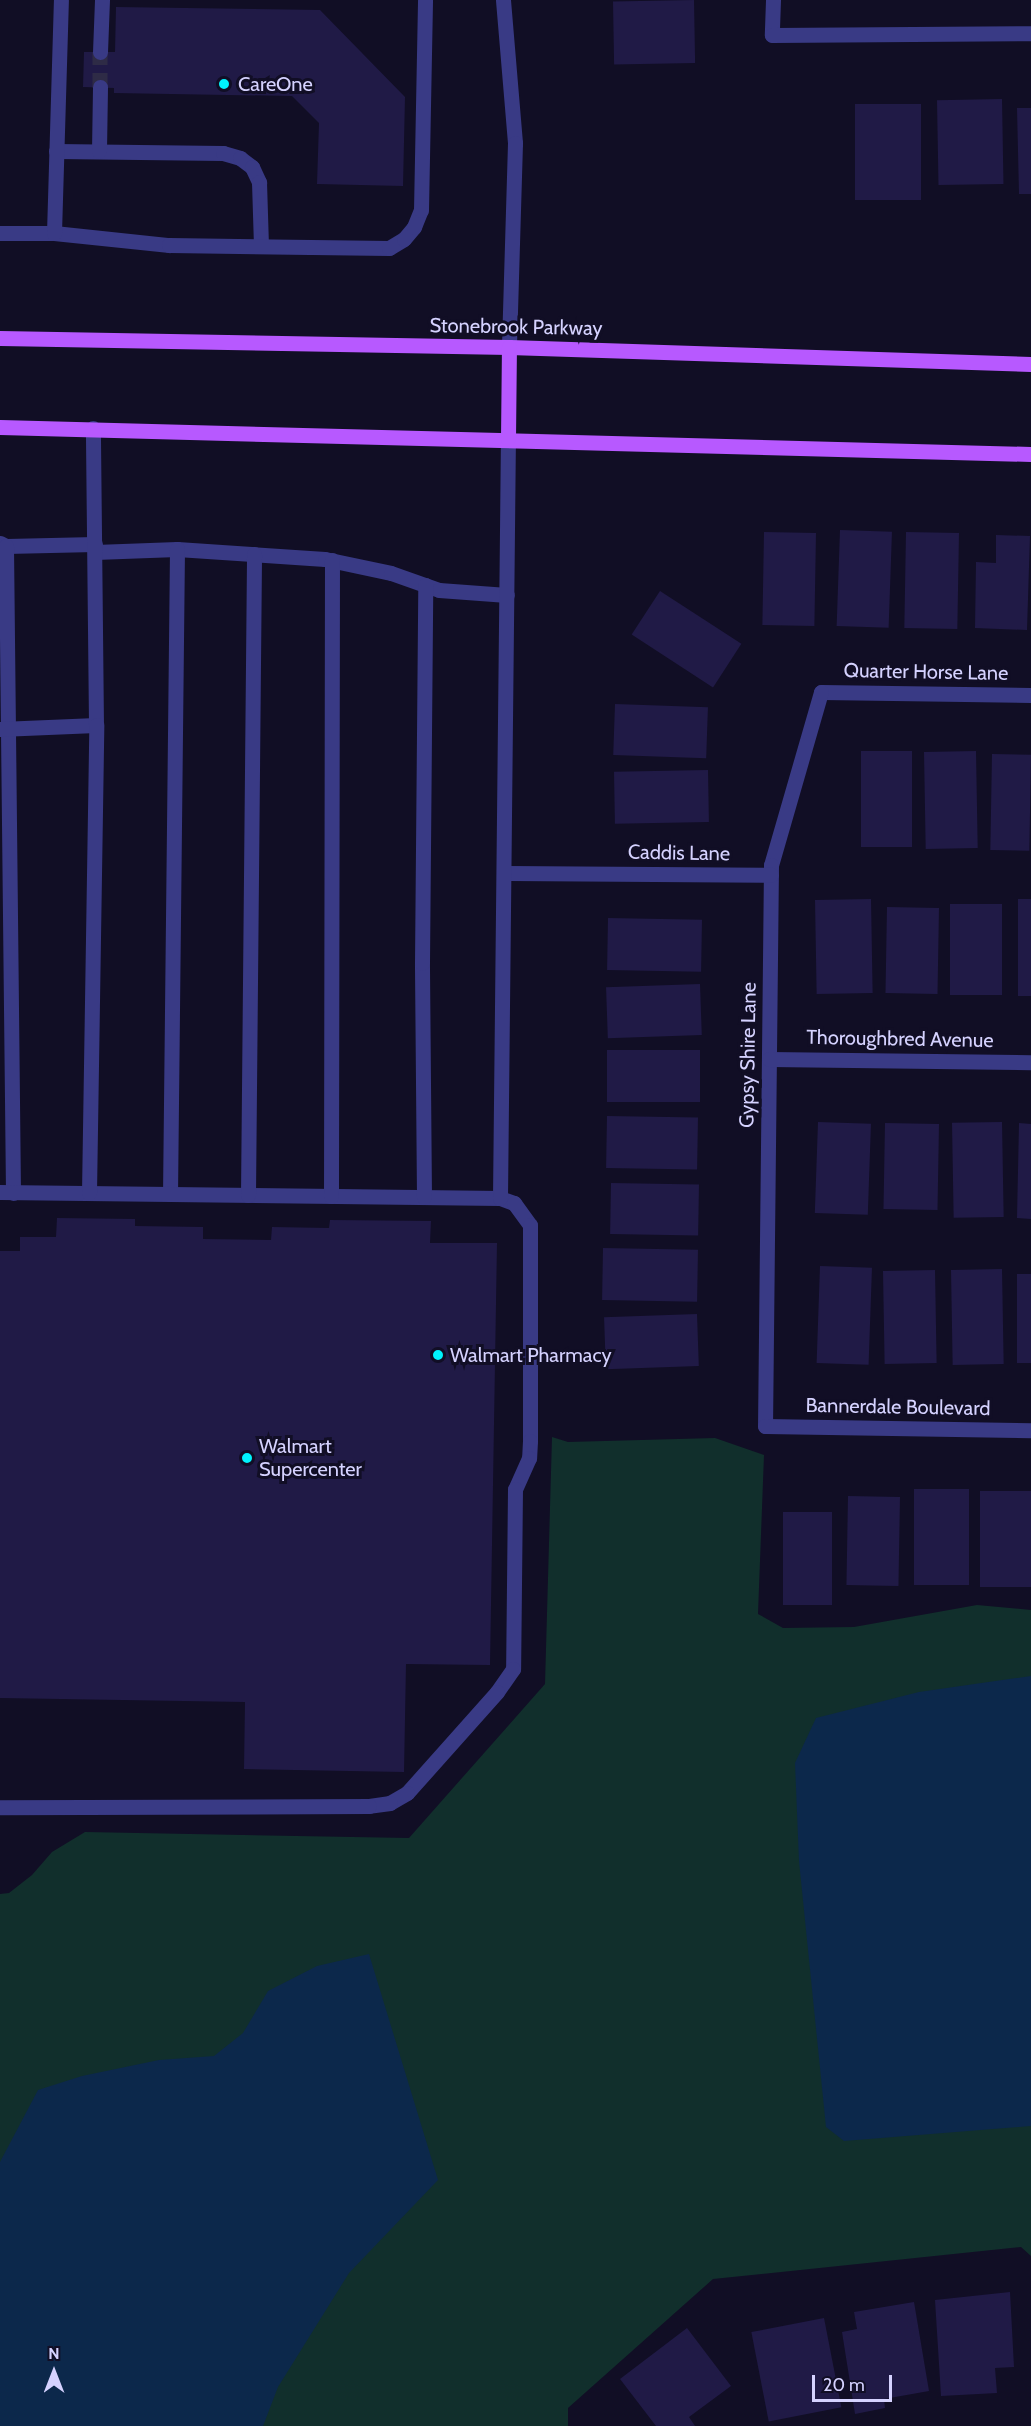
<!DOCTYPE html>
<html>
<head>
<meta charset="utf-8">
<style>
  body { margin:0 }
  #map { position:relative; width:1031px; height:2426px; overflow:hidden; background:#110e25; font-family:Cabin,sans-serif }
  div>[style] { position:absolute }
  .green>* { inset:0; background:#112f2c }
  .water>* { inset:0; background:#0c284b }
  .building>* { inset:0; background:#201a46; transform-origin:0 0 }
  .minor-tunnel>* { height:15px; margin-top:-7.5px; transform-origin:0; background:repeating-linear-gradient(90deg,#2e2b46 0 15px,transparent 0 23px) }
  .minor>* { height:15px; margin:-7.5px; padding:0 7.5px; transform-origin:7.5px; border-radius:7.5px; background:#393a85 }
  .major>* { height:15px; margin:-7.5px; padding:0 7.5px; transform-origin:7.5px; border-radius:7.5px; background:#b759ff }
  .dots>* { width:16px; height:16px; translate:-50% -50%; box-sizing:border-box; border:3px solid #110e25; border-radius:50% }
  span { translate:-50% -50%; white-space:nowrap; text-align:center; line-height:1.15; -webkit-text-stroke:6px #110e25; paint-order:stroke }
  .poi-label { font-size:20px; color:#d5d2ff }
  .left { translate:0 -50%; text-align:left }
  .street-label { font-size:20px; color:#d5d2ff }
  .north { position:absolute; left:24px; top:2342px; width:60px; height:60px; -webkit-text-stroke:4px #110e25; paint-order:stroke; rotate:0deg; font-size:16px; font-weight:700; line-height:24px; text-align:center; color:#d5d2ff }
  .north::after { content:''; display:block; margin:auto; width:21px; height:27px; background:#d5d2ff; clip-path:polygon(50% 0,100% 100%,50% 72%,0 100%) }
  .scale { position:absolute; left:812px; top:2375px; width:80px; height:27px; box-sizing:border-box; border:3px solid #d5d2ff; border-top:0; padding-left:8px; font-size:18px; line-height:21px; white-space:nowrap; color:#d5d2ff; -webkit-text-stroke:4px #110e25; paint-order:stroke }
</style>
</head>
<body>
<div id="map">
  <div class="green">
    <div style="clip-path:polygon(552px 1437px,568px 1442px,715px 1438px,764px 1455px,758px 1614px,783px 1628px,854px 1627px,977px 1605px,1031px 1610px,1031px 2256px,1021px 2247px,713px 2279px,568px 2408px,568px 2426px,0 2426px,0 1894px,9px 1893px,32px 1875px,52px 1852px,85px 1832px,409px 1838px,545px 1684px)"></div>
  </div>
  <div class="water">
    <div style="clip-path:polygon(1031px 1676px,1031px 2126px,844px 2141px,826px 2127px,799px 1861px,795px 1763px,816px 1718px,919px 1692px)"></div>
    <div style="clip-path:polygon(369px 1954px,438px 2180px,349px 2273px,278px 2387px,263px 2426px,0 2426px,0 2162px,38px 2090px,82px 2076px,159px 2060px,214px 2056px,243px 2033px,268px 1991px,317px 1966px)"></div>
  </div>
  <div class="building">
    <div style="left:694px;top:0;width:63px;height:81px;rotate:89deg"></div>
    <div style="clip-path:polygon(116px 7px,320px 10px,405px 97px,403px 186px,317px 184px,319px 123px,292px 96px,114px 93px,114px 88px,83px 87px,84px 52px,115px 52px)"></div>
    <div style="left:1002px;top:99px;width:85px;height:65px;rotate:89deg"></div>
    <div style="left:921px;top:104px;width:96px;height:66px;rotate:90deg"></div>
    <div style="clip-path:polygon(1017px 108px,1031px 108px,1031px 194px,1019px 194px)"></div>
    <div style="left:840px;top:530px;width:52px;height:96px;rotate:2deg"></div>
    <div style="left:764px;top:532px;width:52px;height:93px;rotate:1deg"></div>
    <div style="left:906px;top:532px;width:53px;height:96px;rotate:1deg"></div>
    <div style="clip-path:polygon(996px 535px,1030px 536px,1027px 630px,975px 628px,976px 562px,996px 563px)"></div>
    <div style="left:660px;top:591px;width:97px;height:52px;rotate:33deg"></div>
    <div style="left:615px;top:704px;width:93px;height:51px;rotate:2deg"></div>
    <div style="left:861px;top:751px;width:51px;height:96px"></div>
    <div style="left:976px;top:751px;width:97px;height:52px;rotate:89deg"></div>
    <div style="left:992px;top:754px;width:39px;height:96px;rotate:1deg"></div>
    <div style="left:708px;top:770px;width:52px;height:94px;rotate:89deg"></div>
    <div style="left:871px;top:899px;width:94px;height:56px;rotate:89deg"></div>
    <div style="left:1018px;top:899px;width:13px;height:97px"></div>
    <div style="left:950px;top:904px;width:52px;height:91px"></div>
    <div style="left:887px;top:907px;width:52px;height:86px;rotate:1deg"></div>
    <div style="left:608px;top:918px;width:94px;height:52px;rotate:1deg"></div>
    <div style="left:700px;top:984px;width:51px;height:94px;rotate:88deg"></div>
    <div style="left:700px;top:1050px;width:52px;height:93px;rotate:90deg"></div>
    <div style="left:607px;top:1116px;width:91px;height:52px;rotate:1deg"></div>
    <div style="left:818px;top:1122px;width:53px;height:91px;rotate:2deg"></div>
    <div style="left:1002px;top:1122px;width:95px;height:50px;rotate:89deg"></div>
    <div style="left:885px;top:1123px;width:54px;height:86px;rotate:1deg"></div>
    <div style="clip-path:polygon(1019px 1123px,1031px 1124px,1031px 1219px,1017px 1218px)"></div>
    <div style="left:611px;top:1183px;width:88px;height:51px;rotate:1deg"></div>
    <div style="clip-path:polygon(57px 1218px,135px 1219px,135px 1226px,203px 1227px,203px 1239px,271px 1240px,272px 1227px,329px 1228px,330px 1220px,431px 1221px,430px 1243px,497px 1243px,490px 1665px,406px 1664px,404px 1772px,244px 1769px,245px 1702px,0 1698px,0 1251px,20px 1251px,20px 1237px,56px 1237px)"></div>
    <div style="left:603px;top:1248px;width:95px;height:52px;rotate:1deg"></div>
    <div style="left:820px;top:1266px;width:52px;height:97px;rotate:2deg"></div>
    <div style="left:1002px;top:1269px;width:95px;height:51px;rotate:89deg"></div>
    <div style="left:935px;top:1270px;width:93px;height:52px;rotate:89deg"></div>
    <div style="left:1017px;top:1274px;width:14px;height:89px"></div>
    <div style="left:697px;top:1314px;width:52px;height:93px;rotate:88deg"></div>
    <div style="left:914px;top:1489px;width:55px;height:96px"></div>
    <div style="left:1031px;top:1491px;width:96px;height:51px;rotate:90deg"></div>
    <div style="left:848px;top:1496px;width:52px;height:89px;rotate:1deg"></div>
    <div style="left:783px;top:1512px;width:49px;height:93px"></div>
    <div style="clip-path:polygon(1010px 2292px,1014px 2367px,995px 2368px,997px 2393px,941px 2396px,935px 2300px)"></div>
    <div style="clip-path:polygon(914px 2302px,929px 2391px,884px 2399px,885px 2408px,855px 2414px,842px 2332px,857px 2329px,854px 2312px)"></div>
    <div style="left:824px;top:2318px;width:91px;height:74px;rotate:79deg"></div>
    <div style="clip-path:polygon(687px 2328px,731px 2386px,689px 2417px,695px 2426px,656px 2426px,620px 2379px)"></div>
  </div>
  <div class="minor-tunnel">
    <div style="left:100px;top:87px;width:35px;rotate:-90deg"></div>
  </div>
  <div class="minor">
    <div style="left:503px;top:0;width:144px;rotate:85.2deg"></div>
    <div style="left:515px;top:143px;width:204px;rotate:91.7deg"></div>
    <div style="left:773px;top:0;width:35px;rotate:92deg"></div>
    <div style="left:772px;top:35px;width:259px;rotate:-0.4deg"></div>
    <div style="left:100px;top:52px;width:52px;rotate:-87.8deg"></div>
    <div style="left:56px;top:151px;width:167px;rotate:0.7deg"></div>
    <div style="left:223px;top:153px;width:18px;rotate:16deg"></div>
    <div style="left:240px;top:158px;width:15px;rotate:37deg"></div>
    <div style="left:252px;top:167px;width:17px;rotate:65deg"></div>
    <div style="left:259px;top:182px;width:64px;rotate:88.2deg"></div>
    <div style="left:99px;top:151px;width:64px;rotate:-89.1deg"></div>
    <div style="left:0;top:233px;width:54px"></div>
    <div style="left:54px;top:233px;width:116px;rotate:6deg"></div>
    <div style="left:169px;top:245px;width:220px;rotate:0.8deg"></div>
    <div style="left:389px;top:248px;width:17px;rotate:-31deg"></div>
    <div style="left:404px;top:239px;width:16px;rotate:-50deg"></div>
    <div style="left:414px;top:227px;width:18px;rotate:-68deg"></div>
    <div style="left:421px;top:210px;width:210px;rotate:-88.9deg"></div>
    <div style="left:54px;top:233px;width:233px;rotate:-88.3deg"></div>
    <div style="left:0;top:543px;width:7px;rotate:27deg"></div>
    <div style="left:6px;top:546px;width:89px;rotate:-1.3deg"></div>
    <div style="left:6px;top:546px;width:647px;rotate:89.38deg"></div>
    <div style="left:177px;top:549px;width:148px;rotate:3.9deg"></div>
    <div style="left:325px;top:559px;width:67px;rotate:12deg"></div>
    <div style="left:391px;top:573px;width:51px;rotate:19.5deg"></div>
    <div style="left:439px;top:590px;width:68px;rotate:4.2deg"></div>
    <div style="left:95px;top:552px;width:82px;rotate:-2.1deg"></div>
    <div style="left:177px;top:549px;width:645px;rotate:90.62deg"></div>
    <div style="left:1031px;top:695px;width:210px;rotate:-179.2deg"></div>
    <div style="left:821px;top:692px;width:180px;rotate:106.1deg"></div>
    <div style="left:771px;top:865px;width:561px;rotate:90.61deg"></div>
    <div style="left:765px;top:1426px;width:266px;rotate:0.9deg"></div>
    <div style="left:0;top:729px;width:96px;rotate:-2.4deg"></div>
    <div style="left:96px;top:725px;width:297px;rotate:-90.6deg"></div>
    <div style="left:504px;top:873px;width:267px;rotate:0.4deg"></div>
    <div style="left:769px;top:1059px;width:262px;rotate:0.7deg"></div>
    <div style="left:0;top:1192px;width:500px;rotate:0.69deg"></div>
    <div style="left:500px;top:1198px;width:15px;rotate:20deg"></div>
    <div style="left:514px;top:1203px;width:27px;rotate:54deg"></div>
    <div style="left:530px;top:1225px;width:216px;rotate:90deg"></div>
    <div style="left:530px;top:1441px;width:17px;rotate:93deg"></div>
    <div style="left:529px;top:1458px;width:34px;rotate:114deg"></div>
    <div style="left:515px;top:1489px;width:180px;rotate:90.6deg"></div>
    <div style="left:513px;top:1669px;width:28px;rotate:125deg"></div>
    <div style="left:497px;top:1692px;width:135px;rotate:131.7deg"></div>
    <div style="left:407px;top:1793px;width:20px;rotate:150deg"></div>
    <div style="left:390px;top:1803px;width:21px;rotate:172deg"></div>
    <div style="left:369px;top:1806px;width:369px;rotate:179.8deg"></div>
    <div style="left:89px;top:1193px;width:468px;rotate:-89.1deg"></div>
    <div style="left:248px;top:1195px;width:641px;rotate:-89.46deg"></div>
    <div style="left:331px;top:1196px;width:636px;rotate:-89.91deg"></div>
    <div style="left:424px;top:1197px;width:234px;rotate:-90.5deg"></div>
    <div style="left:422px;top:963px;width:378px;rotate:-89.5deg"></div>
    <div style="left:500px;top:1198px;width:759px;rotate:-89.4deg"></div>
  </div>
  <div class="major">
    <div style="left:0;top:338px;width:509px;rotate:1.01deg"></div>
    <div style="left:509px;top:347px;width:522px;rotate:1.87deg"></div>
    <div style="left:0;top:427px;width:1031px;rotate:1.5deg"></div>
    <div style="left:508px;top:439px;width:92px;rotate:-89.4deg"></div>
  </div>
  <div class="dots">
    <div style="left:224px;top:84px;background:#00f3fd"></div>
    <div style="left:438px;top:1355px;background:#00f3fd"></div>
    <div style="left:247px;top:1458px;background:#00f3fd"></div>
  </div>
  <div class="poi-label">
    <span class="left" style="left:238px;top:84px">CareOne</span>
    <span class="left" style="left:450px;top:1355px">Walmart Pharmacy</span>
    <span class="left" style="left:259px;top:1458px">Walmart<br>Supercenter</span>
  </div>
  <div class="street-label">
    <span style="left:516px;top:327px;rotate:1deg">Stonebrook Parkway</span>
    <span style="left:926px;top:672px;rotate:1deg">Quarter Horse Lane</span>
    <span style="left:679px;top:853px;rotate:1deg">Caddis Lane</span>
    <span style="left:900px;top:1039px;rotate:1deg">Thoroughbred Avenue</span>
    <span style="left:748px;top:1055px;rotate:-89deg">Gypsy Shire Lane</span>
    <span style="left:898px;top:1407px;rotate:1deg">Bannerdale Boulevard</span>
  </div>
  <div class="north">N</div>
  <div class="scale">20 m</div>
</div>
</body>
</html>
